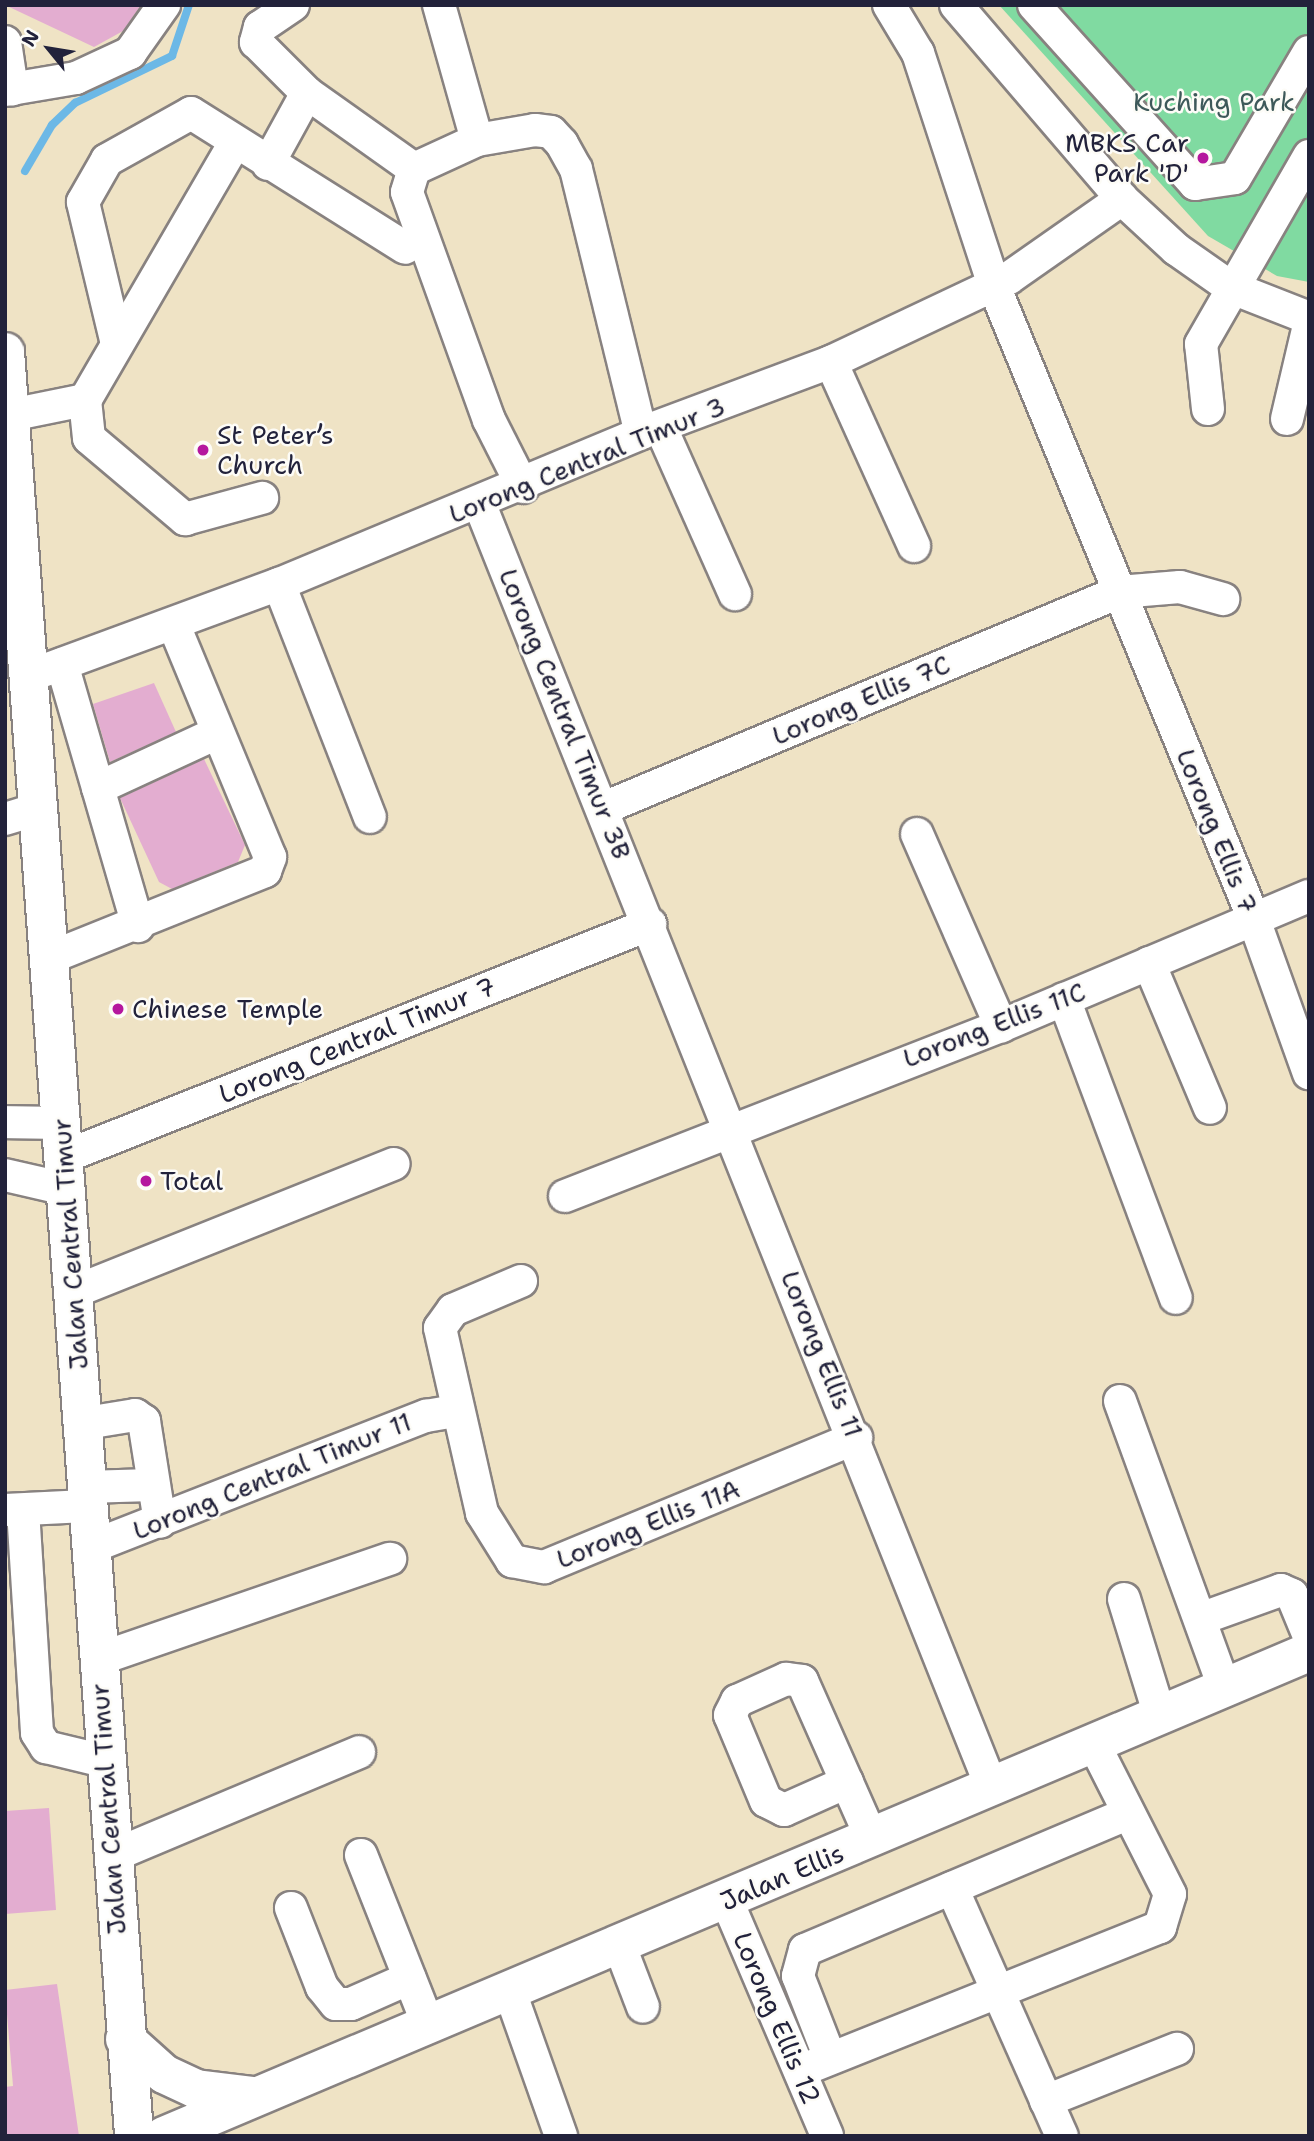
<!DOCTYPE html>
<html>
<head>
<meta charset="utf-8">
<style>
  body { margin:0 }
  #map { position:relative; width:1314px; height:2141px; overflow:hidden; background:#efe3c5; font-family:"Shantell Sans",sans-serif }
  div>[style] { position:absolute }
  .green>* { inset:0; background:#80daa1 }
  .stream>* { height:8px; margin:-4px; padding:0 4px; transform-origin:4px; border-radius:4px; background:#6cb8e6 }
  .building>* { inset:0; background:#e3add0 }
  .roads { filter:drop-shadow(2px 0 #888280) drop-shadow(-2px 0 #888280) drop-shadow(0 2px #888280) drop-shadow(0 -2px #888280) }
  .minor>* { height:32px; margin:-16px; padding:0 16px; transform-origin:16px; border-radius:16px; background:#fff }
  .major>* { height:38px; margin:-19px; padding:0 19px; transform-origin:19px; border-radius:19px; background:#fff }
  .dots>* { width:19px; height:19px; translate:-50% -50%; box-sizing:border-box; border:4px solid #fdfcf7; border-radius:50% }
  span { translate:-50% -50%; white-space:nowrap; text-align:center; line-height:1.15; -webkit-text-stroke:5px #fdfcf7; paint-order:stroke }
  .park-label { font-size:26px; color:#3e595a }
  .poi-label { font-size:26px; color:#22223b }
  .right { translate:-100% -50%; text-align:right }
  .left { translate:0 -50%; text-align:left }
  .street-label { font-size:26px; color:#22223b }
  .frame { position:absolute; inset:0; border:7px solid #22223b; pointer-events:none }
  .north { position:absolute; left:14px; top:14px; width:70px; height:70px; -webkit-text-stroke:5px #fdfcf7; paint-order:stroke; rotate:300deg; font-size:19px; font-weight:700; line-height:28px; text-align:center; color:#22223b }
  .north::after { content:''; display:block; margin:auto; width:24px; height:32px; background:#22223b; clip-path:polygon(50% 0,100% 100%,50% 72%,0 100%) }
</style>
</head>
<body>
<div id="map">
  <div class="green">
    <div style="clip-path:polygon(999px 5px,1309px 5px,1309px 282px,1277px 276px,1208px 236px)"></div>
  </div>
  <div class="stream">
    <div style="left:25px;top:171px;width:53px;rotate:-59.6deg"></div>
    <div style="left:52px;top:125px;width:32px;rotate:-44deg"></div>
    <div style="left:75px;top:103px;width:108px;rotate:-25.9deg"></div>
    <div style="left:172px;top:56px;width:54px;rotate:-71.6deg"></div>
  </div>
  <div class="building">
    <div style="clip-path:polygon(5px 5px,141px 5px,123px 31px,94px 47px)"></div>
    <div style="clip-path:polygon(154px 683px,176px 732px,110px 762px,93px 704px)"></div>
    <div style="clip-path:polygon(204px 759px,245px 845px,238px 862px,172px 889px,159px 882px,120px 798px)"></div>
    <div style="clip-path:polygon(49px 1808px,56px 1910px,5px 1914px,5px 1811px)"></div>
    <div style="clip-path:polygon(57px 1984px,79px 2136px,5px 2136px,5px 2087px,13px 2086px,5px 1990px)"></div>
  </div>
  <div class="roads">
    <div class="minor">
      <div style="left:293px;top:5px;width:40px;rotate:146deg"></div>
      <div style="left:260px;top:27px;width:16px;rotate:105deg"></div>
      <div style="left:256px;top:42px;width:72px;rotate:45deg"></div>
      <div style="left:307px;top:93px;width:131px;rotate:35.4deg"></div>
      <div style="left:439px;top:5px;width:140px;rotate:74.3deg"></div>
      <div style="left:889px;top:5px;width:56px;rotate:58.9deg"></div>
      <div style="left:918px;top:53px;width:245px;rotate:71.9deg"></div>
      <div style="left:994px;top:286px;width:682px;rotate:67.68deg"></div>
      <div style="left:1253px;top:917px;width:166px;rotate:70.3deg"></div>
      <div style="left:956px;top:5px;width:255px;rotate:49.4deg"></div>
      <div style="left:1122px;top:199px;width:74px;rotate:42.8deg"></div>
      <div style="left:1176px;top:249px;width:66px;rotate:35.1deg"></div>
      <div style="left:1230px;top:287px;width:85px;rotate:21.4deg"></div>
      <div style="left:1034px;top:5px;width:241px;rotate:48deg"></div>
      <div style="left:1195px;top:184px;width:40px;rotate:-8.5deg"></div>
      <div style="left:1235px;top:178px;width:146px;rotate:-59.6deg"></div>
      <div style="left:5px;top:42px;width:48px;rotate:81.5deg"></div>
      <div style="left:5px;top:90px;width:72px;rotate:-9.6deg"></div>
      <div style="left:76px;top:78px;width:60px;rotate:-24.8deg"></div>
      <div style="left:130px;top:53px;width:59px;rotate:-54.7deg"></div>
      <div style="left:233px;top:146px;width:294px;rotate:120.2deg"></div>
      <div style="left:85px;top:400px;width:38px;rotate:84deg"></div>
      <div style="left:89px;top:438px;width:126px;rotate:40.2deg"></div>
      <div style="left:185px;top:519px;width:80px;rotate:-15.3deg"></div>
      <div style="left:268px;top:164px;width:81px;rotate:-61.2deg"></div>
      <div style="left:117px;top:344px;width:146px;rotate:-103.5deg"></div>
      <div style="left:83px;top:202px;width:48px;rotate:-60.3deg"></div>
      <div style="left:107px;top:160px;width:96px;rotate:-29.2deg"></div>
      <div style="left:191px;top:113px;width:253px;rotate:32.2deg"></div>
      <div style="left:831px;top:362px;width:202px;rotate:65.7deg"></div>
      <div style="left:1208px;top:409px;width:65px;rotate:-96.1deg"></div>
      <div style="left:1201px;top:344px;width:217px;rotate:-60.1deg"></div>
      <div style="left:11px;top:415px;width:76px;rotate:-11.5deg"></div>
      <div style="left:1287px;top:419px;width:97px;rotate:-76.8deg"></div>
      <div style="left:661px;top:428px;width:182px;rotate:66deg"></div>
      <div style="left:523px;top:487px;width:75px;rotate:-116.9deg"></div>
      <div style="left:489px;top:420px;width:242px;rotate:-109.8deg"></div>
      <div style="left:407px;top:192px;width:24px;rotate:-73deg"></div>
      <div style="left:414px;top:169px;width:69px;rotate:-24.7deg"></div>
      <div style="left:477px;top:140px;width:59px;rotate:-9.8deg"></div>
      <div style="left:535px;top:130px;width:16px;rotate:7deg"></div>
      <div style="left:551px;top:132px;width:16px;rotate:47deg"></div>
      <div style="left:562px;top:144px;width:29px;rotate:61deg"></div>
      <div style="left:576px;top:169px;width:272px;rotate:76.2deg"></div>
      <div style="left:480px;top:505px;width:1379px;rotate:68.25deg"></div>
      <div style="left:279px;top:584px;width:250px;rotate:68.7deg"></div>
      <div style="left:62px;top:664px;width:273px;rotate:73.8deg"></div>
      <div style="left:29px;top:676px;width:266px;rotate:-20.2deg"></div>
      <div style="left:279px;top:584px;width:392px;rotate:-22.6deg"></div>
      <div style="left:641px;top:433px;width:203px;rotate:-20.5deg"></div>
      <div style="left:831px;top:362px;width:197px;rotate:-25.3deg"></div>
      <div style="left:1009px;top:278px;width:138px;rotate:-35deg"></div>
      <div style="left:98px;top:788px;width:131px;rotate:-24.8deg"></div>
      <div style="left:604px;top:808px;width:558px;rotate:-22.75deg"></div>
      <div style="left:1119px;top:592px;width:61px;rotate:-4.7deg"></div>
      <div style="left:1180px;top:587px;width:45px;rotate:15.6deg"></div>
      <div style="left:5px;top:819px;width:34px;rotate:-17deg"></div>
      <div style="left:917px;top:834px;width:210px;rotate:66.4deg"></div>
      <div style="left:49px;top:958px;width:233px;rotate:-21.9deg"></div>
      <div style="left:265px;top:871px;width:15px;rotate:-70deg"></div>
      <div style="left:270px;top:857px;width:251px;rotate:-112.5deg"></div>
      <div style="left:1149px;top:963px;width:157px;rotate:67.2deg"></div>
      <div style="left:1064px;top:999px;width:319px;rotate:69.5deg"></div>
      <div style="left:5px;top:1122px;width:57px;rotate:1deg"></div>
      <div style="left:64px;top:1157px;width:631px;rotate:-21.68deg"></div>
      <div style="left:5px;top:1175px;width:63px;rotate:12.9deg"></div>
      <div style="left:565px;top:1196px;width:468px;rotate:-21.3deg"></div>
      <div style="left:1001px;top:1026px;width:334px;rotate:-22.9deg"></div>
      <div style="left:521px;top:1281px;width:74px;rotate:156.9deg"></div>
      <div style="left:453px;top:1310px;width:22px;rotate:126deg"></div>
      <div style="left:440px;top:1328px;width:190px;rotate:77.2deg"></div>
      <div style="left:482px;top:1513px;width:57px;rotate:58deg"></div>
      <div style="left:512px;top:1561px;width:33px;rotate:11deg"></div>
      <div style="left:544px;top:1567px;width:338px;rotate:-22.5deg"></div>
      <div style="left:76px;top:1291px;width:342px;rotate:-21.8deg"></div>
      <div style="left:1120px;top:1401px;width:304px;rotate:70deg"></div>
      <div style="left:80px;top:1424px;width:56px;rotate:-9.3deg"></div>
      <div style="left:135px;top:1415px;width:11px;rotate:34deg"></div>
      <div style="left:144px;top:1421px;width:102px;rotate:81deg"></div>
      <div style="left:85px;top:1487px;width:67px;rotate:-1.7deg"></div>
      <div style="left:5px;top:1510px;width:81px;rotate:-2.8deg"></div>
      <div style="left:23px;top:1510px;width:223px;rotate:86.4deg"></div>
      <div style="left:37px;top:1733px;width:17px;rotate:57deg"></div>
      <div style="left:46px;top:1747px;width:60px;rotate:13.6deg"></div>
      <div style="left:91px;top:1547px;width:360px;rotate:-21.4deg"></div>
      <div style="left:426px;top:1416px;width:28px;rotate:-10deg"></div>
      <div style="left:1124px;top:1599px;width:122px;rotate:72.9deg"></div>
      <div style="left:1200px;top:1619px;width:86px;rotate:-19.7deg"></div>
      <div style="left:1281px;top:1590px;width:12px;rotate:24deg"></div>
      <div style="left:1292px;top:1595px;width:44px;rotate:67.5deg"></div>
      <div style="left:99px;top:1659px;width:308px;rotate:-19deg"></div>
      <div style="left:847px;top:1782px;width:69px;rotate:156deg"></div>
      <div style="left:784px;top:1810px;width:20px;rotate:-153deg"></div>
      <div style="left:766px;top:1801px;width:93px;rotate:-112.7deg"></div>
      <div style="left:730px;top:1715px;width:16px;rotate:-63deg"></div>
      <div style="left:737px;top:1701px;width:54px;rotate:-24.2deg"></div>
      <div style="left:786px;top:1679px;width:16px;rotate:7deg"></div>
      <div style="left:802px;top:1681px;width:173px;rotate:66.1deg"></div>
      <div style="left:361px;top:1855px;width:180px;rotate:68.4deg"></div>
      <div style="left:112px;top:1856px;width:268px;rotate:-22.8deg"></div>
      <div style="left:952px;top:1888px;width:271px;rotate:66.1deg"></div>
      <div style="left:727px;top:1901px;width:255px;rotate:66.9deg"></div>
      <div style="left:291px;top:1908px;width:85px;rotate:68.6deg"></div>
      <div style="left:322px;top:1987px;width:22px;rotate:51deg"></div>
      <div style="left:336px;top:2004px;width:15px"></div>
      <div style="left:351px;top:2004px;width:64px;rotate:-23.8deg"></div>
      <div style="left:619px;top:1944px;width:67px;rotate:69.1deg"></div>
      <div style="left:509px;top:1989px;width:156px;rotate:70.5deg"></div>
      <div style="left:830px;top:2058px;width:88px;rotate:-111.3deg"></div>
      <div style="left:798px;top:1976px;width:27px;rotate:-75deg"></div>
      <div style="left:805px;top:1950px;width:350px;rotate:-22.9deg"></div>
      <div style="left:800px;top:2071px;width:388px;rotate:-21.8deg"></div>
      <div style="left:1160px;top:1927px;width:34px;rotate:-73deg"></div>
      <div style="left:1170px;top:1894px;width:166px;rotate:-116.9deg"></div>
      <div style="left:1046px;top:2101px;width:141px;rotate:-21.7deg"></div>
    </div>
    <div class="major">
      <div style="left:5px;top:352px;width:1789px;rotate:85.86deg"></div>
      <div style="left:125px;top:2039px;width:52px;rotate:41.9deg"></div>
      <div style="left:164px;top:2074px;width:35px;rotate:25deg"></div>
      <div style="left:196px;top:2089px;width:56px;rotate:7.1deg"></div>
      <div style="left:164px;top:2136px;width:1243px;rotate:-22.91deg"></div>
    </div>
  </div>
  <div class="dots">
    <div style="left:1203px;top:158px;background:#b5179e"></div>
    <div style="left:203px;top:450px;background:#b5179e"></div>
    <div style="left:118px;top:1009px;background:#b5179e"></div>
    <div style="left:146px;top:1181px;background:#b5179e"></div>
  </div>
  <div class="park-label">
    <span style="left:1214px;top:102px">Kuching Park</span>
  </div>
  <div class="poi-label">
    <span class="right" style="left:1189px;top:158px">MBKS Car<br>Park 'D'</span>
    <span class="left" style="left:217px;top:450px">St Peter’s<br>Church</span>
    <span class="left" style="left:132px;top:1009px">Chinese Temple</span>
    <span class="left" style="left:160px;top:1181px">Total</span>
  </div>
  <div class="street-label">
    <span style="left:587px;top:460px;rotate:-22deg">Lorong Central Timur 3</span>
    <span style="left:861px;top:700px;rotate:-23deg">Lorong Ellis 7C</span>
    <span style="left:565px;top:714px;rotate:68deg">Lorong Central Timur 3B</span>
    <span style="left:1217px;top:831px;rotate:68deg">Lorong Ellis 7</span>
    <span style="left:994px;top:1025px;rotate:-21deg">Lorong Ellis 11C</span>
    <span style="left:357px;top:1040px;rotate:-22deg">Lorong Central Timur 7</span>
    <span style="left:70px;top:1244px;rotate:-94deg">Jalan Central Timur</span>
    <span style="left:822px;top:1354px;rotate:68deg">Lorong Ellis 11</span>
    <span style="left:272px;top:1476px;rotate:-22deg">Lorong Central Timur 11</span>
    <span style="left:648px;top:1524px;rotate:-22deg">Lorong Ellis 11A</span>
    <span style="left:108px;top:1809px;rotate:-94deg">Jalan Central Timur</span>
    <span style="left:782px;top:1877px;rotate:-23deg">Jalan Ellis</span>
    <span style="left:777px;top:2018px;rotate:67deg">Lorong Ellis 12</span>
  </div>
  <div class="frame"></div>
  <div class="north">N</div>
</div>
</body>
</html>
